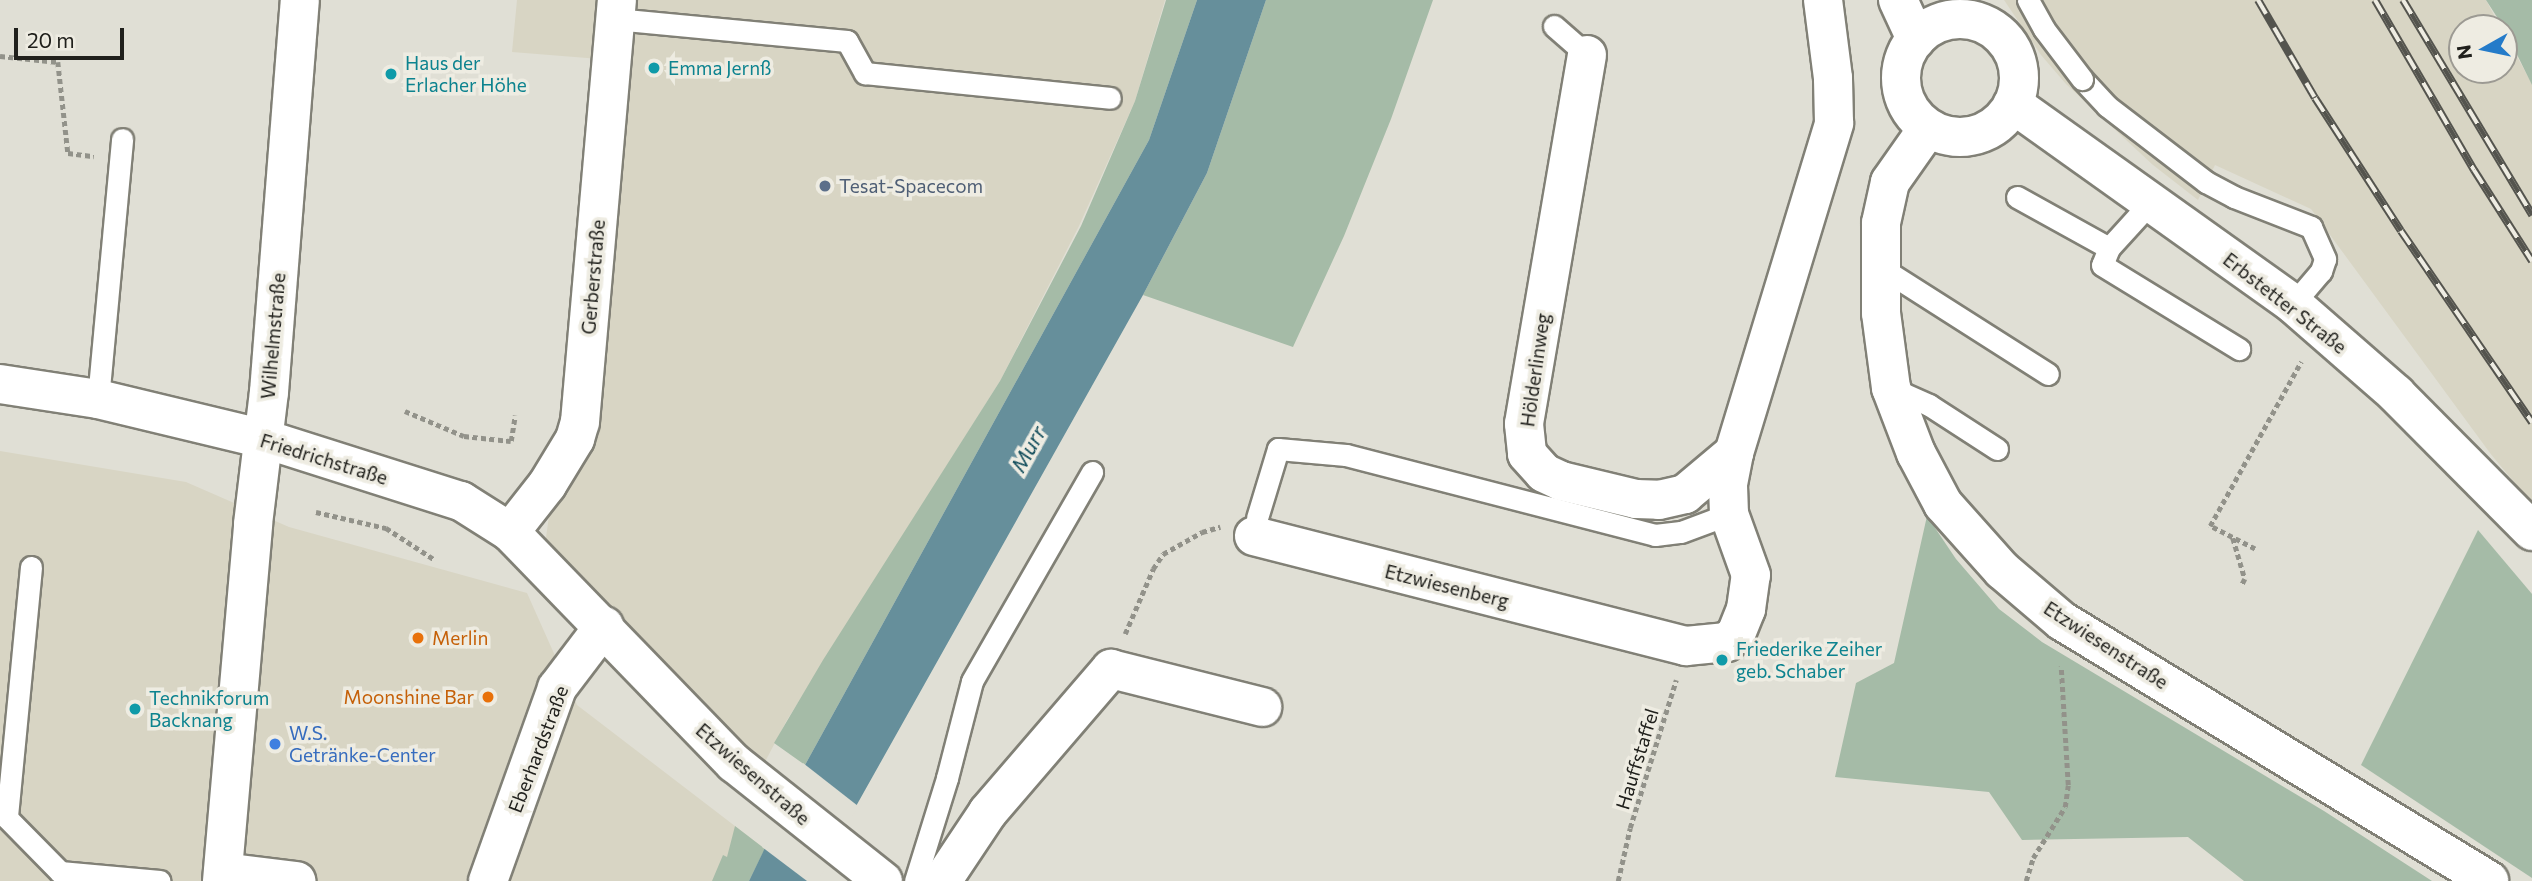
<!DOCTYPE html>
<html>
<head>
<meta charset="utf-8">
<style>
  body { margin:0 }
  #map { position:relative; width:2532px; height:881px; overflow:hidden; background:#e0dfd5; font-family:Commissioner,sans-serif }
  div>[style] { position:absolute }
  .built>* { inset:0; background:#d8d5c4 }
  .green>* { inset:0; background:#a5bba7 }
  .water>* { inset:0; background:#668f9b }
  .pier>* { inset:0; background:#e0dfd5 }
  .path>* { height:4.5px; margin-top:-2.25px; transform-origin:0; background:repeating-linear-gradient(90deg,#92928a 0 5px,transparent 0 8.5px) }
  .roads { filter:drop-shadow(2px 0 #818076) drop-shadow(-2px 0 #818076) drop-shadow(0 2px #818076) drop-shadow(0 -2px #818076) }
  .service>* { height:21px; margin:-10.5px; padding:0 10.5px; transform-origin:10.5px; border-radius:10.5px; background:#fff }
  .minor>* { height:38px; margin:-19px; padding:0 19px; transform-origin:19px; border-radius:19px; background:#fff }
  .tertiary>* { height:38px; margin:-19px; padding:0 19px; transform-origin:19px; border-radius:19px; background:#fff }
  .tertiary>.ring { margin:-19px; padding:0; box-sizing:content-box; background:none; border:38px solid #fff; border-radius:50% }
  .rail>* { height:8px; margin-top:-4px; transform-origin:0; background:repeating-linear-gradient(90deg,#eeece2 0 16px,#54544e 0 32px); box-sizing:border-box; border-block:2px solid #54544e }
  .bridges { filter:drop-shadow(2px 0 #818076) drop-shadow(-2px 0 #818076) drop-shadow(0 2px #818076) drop-shadow(0 -2px #818076) }
  .service-bridge>* { height:21px; margin:-10.5px; padding:0 10.5px; transform-origin:10.5px; border-radius:10.5px; background:#fff }
  .dots>* { width:19px; height:19px; translate:-50% -50%; box-sizing:border-box; border:4px solid #eeece2; border-radius:50% }
  span { translate:-50% -50%; white-space:nowrap; text-align:center; line-height:1.15; -webkit-text-stroke:7px #eeece2; paint-order:stroke }
  .culture-label { font-size:19px; color:#0d838f }
  .left { translate:0 -50%; text-align:left }
  .service-label { font-size:19px; color:#4e5e75 }
  .street-label { font-size:19px; color:#20201c }
  .food-label { font-size:19px; color:#c56008 }
  .right { translate:-100% -50%; text-align:right }
  .shop-label { font-size:19px; color:#366cbe }
  .water-label { font-size:21px; color:#134e5c; font-style:italic }
  .north { position:absolute; left:2448px; top:14px; width:70px; height:70px; box-sizing:border-box; background:#eeece2; border:2px solid #9c9a93; border-radius:50%; rotate:261deg; font-size:19px; font-weight:700; line-height:28px; text-align:center; color:#20201c }
  .north::after { content:''; display:block; margin:auto; width:24px; height:32px; background:#247bc9; clip-path:polygon(50% 0,100% 100%,50% 72%,0 100%) }
  .scale { position:absolute; left:14px; top:28px; width:110px; height:32px; box-sizing:border-box; border:4px solid #20201c; border-top:0; padding-left:9px; font-size:21px; line-height:24px; white-space:nowrap; color:#20201c; -webkit-text-stroke:5px #eeece2; paint-order:stroke }
</style>
</head>
<body>
<div id="map">
  <div class="built">
    <div style="clip-path:polygon(517px 0,1165px 0,1135px 101px,1079px 226px,1000px 381px,787px 720px,757px 777px,544px 552px,612px 60px,512px 52px)"></div>
    <div style="clip-path:polygon(2004px 0,2486px 0,2501px 28px,2462px 28px,2462px 70px,2504px 70px,2504px 33px,2532px 84px,2532px 504px,2490px 453px,2311px 209px,2215px 165px,2198px 200px,2153px 165px,2066px 84px,2041px 55px)"></div>
    <div style="clip-path:polygon(0 451px,186px 482px,289px 527px,527px 593px,577px 705px,765px 849px,749px 881px,0 881px)"></div>
  </div>
  <div class="green">
    <div style="clip-path:polygon(1166px 0,1197px 0,1149px 140px,805px 765px,774px 743px,823px 660px,1000px 381px,1081px 226px,1135px 101px)"></div>
    <div style="clip-path:polygon(1266px 0,1433px 0,1391px 119px,1344px 236px,1293px 347px,1143px 295px,1207px 173px)"></div>
    <div style="clip-path:polygon(2486px 0,2532px 0,2532px 85px,2504px 28px)"></div>
    <div style="clip-path:polygon(1927px 516px,1956px 559px,1999px 609px,2042px 642px,2324px 811px,2432px 881px,2244px 881px,2188px 837px,2022px 840px,1989px 792px,1835px 777px,1856px 683px,1894px 663px)"></div>
    <div style="clip-path:polygon(2478px 530px,2532px 594px,2532px 878px,2361px 765px)"></div>
    <div style="clip-path:polygon(735px 826px,765px 849px,749px 881px,712px 881px,723px 855px,727px 857px)"></div>
  </div>
  <div class="water">
    <div style="clip-path:polygon(1197px 0,1266px 0,1207px 173px,1143px 295px,814px 881px,749px 881px,805px 765px,1149px 140px)"></div>
  </div>
  <div class="pier">
    <div style="clip-path:polygon(803px 763px,858px 806px,818px 881px,807px 881px,762px 847px)"></div>
  </div>
  <div class="path">
    <div style="left:0;top:56px;width:58px;rotate:5.9deg"></div>
    <div style="left:58px;top:62px;width:92px;rotate:83.7deg"></div>
    <div style="left:68px;top:153px;width:26px;rotate:7deg"></div>
    <div style="left:647px;top:63px;width:16px;rotate:4deg"></div>
    <div style="left:405px;top:411px;width:64px;rotate:23deg"></div>
    <div style="left:464px;top:436px;width:47px;rotate:6.1deg"></div>
    <div style="left:511px;top:441px;width:26px;rotate:-81deg"></div>
    <div style="left:316px;top:512px;width:72px;rotate:12.9deg"></div>
    <div style="left:386px;top:528px;width:59px;rotate:33.1deg"></div>
    <div style="left:2233px;top:538px;width:43px;rotate:73.7deg"></div>
    <div style="left:2245px;top:579px;width:7px;rotate:117deg"></div>
    <div style="left:2255px;top:549px;width:51px;rotate:-152.9deg"></div>
    <div style="left:2210px;top:526px;width:188px;rotate:-61deg"></div>
    <div style="left:1125px;top:634px;width:71px;rotate:-66.7deg"></div>
    <div style="left:1153px;top:569px;width:18px;rotate:-56deg"></div>
    <div style="left:1163px;top:554px;width:45px;rotate:-29.4deg"></div>
    <div style="left:1202px;top:532px;width:19px;rotate:-16deg"></div>
    <div style="left:1618px;top:881px;width:54px;rotate:-77.2deg"></div>
    <div style="left:1630px;top:828px;width:155px;rotate:-72.7deg"></div>
    <div style="left:2026px;top:881px;width:24px;rotate:-73deg"></div>
    <div style="left:2033px;top:858px;width:60px;rotate:-57.9deg"></div>
    <div style="left:2065px;top:807px;width:22px;rotate:-82deg"></div>
    <div style="left:2068px;top:785px;width:119px;rotate:-93.4deg"></div>
  </div>
  <div class="roads">
    <div class="service">
      <div style="left:615px;top:19px;width:233px;rotate:5.4deg"></div>
      <div style="left:847px;top:41px;width:37px;rotate:61deg"></div>
      <div style="left:865px;top:73px;width:246px;rotate:5.8deg"></div>
      <div style="left:1554px;top:26px;width:44px;rotate:41.3deg"></div>
      <div style="left:2082px;top:79px;width:37px;rotate:47deg"></div>
      <div style="left:2107px;top:106px;width:125px;rotate:37.5deg"></div>
      <div style="left:2206px;top:182px;width:32px;rotate:28deg"></div>
      <div style="left:2234px;top:197px;width:83px;rotate:21.3deg"></div>
      <div style="left:2311px;top:227px;width:35px;rotate:66deg"></div>
      <div style="left:2325px;top:259px;width:13px;rotate:108deg"></div>
      <div style="left:2321px;top:271px;width:43px;rotate:130.3deg"></div>
      <div style="left:2017px;top:197px;width:105px;rotate:29deg"></div>
      <div style="left:2109px;top:248px;width:18px;rotate:112deg"></div>
      <div style="left:2102px;top:265px;width:161px;rotate:31.5deg"></div>
      <div style="left:2109px;top:248px;width:61px;rotate:-47.7deg"></div>
      <div style="left:1880px;top:267px;width:199px;rotate:32.5deg"></div>
      <div style="left:1891px;top:388px;width:42px;rotate:24.1deg"></div>
      <div style="left:1929px;top:405px;width:81px;rotate:32.9deg"></div>
      <div style="left:98px;top:399px;width:261px;rotate:-84.7deg"></div>
      <div style="left:1257px;top:518px;width:72px;rotate:-73.1deg"></div>
      <div style="left:1278px;top:449px;width:68px;rotate:5deg"></div>
      <div style="left:1346px;top:455px;width:319px;rotate:14.5deg"></div>
      <div style="left:1655px;top:535px;width:26px;rotate:-7deg"></div>
      <div style="left:1681px;top:532px;width:51px;rotate:-20.6deg"></div>
      <div style="left:31px;top:567px;width:252px;rotate:95.5deg"></div>
      <div style="left:7px;top:818px;width:76px;rotate:45.5deg"></div>
      <div style="left:60px;top:872px;width:100px;rotate:5.1deg"></div>
      <div style="left:915px;top:881px;width:108px;rotate:-72.7deg"></div>
      <div style="left:947px;top:778px;width:100px;rotate:-75.5deg"></div>
      <div style="left:972px;top:681px;width:241px;rotate:-60.1deg"></div>
    </div>
    <div class="minor">
      <div style="left:1587px;top:55px;width:374px;rotate:99.7deg"></div>
      <div style="left:1524px;top:424px;width:30px;rotate:84deg"></div>
      <div style="left:1527px;top:454px;width:25px;rotate:48deg"></div>
      <div style="left:1544px;top:473px;width:19px;rotate:25deg"></div>
      <div style="left:1561px;top:481px;width:77px;rotate:13.5deg"></div>
      <div style="left:1636px;top:499px;width:23px;rotate:2deg"></div>
      <div style="left:1659px;top:500px;width:27px;rotate:-13deg"></div>
      <div style="left:1685px;top:494px;width:64px;rotate:-39.9deg"></div>
      <div style="left:510px;top:532px;width:60px;rotate:-51.8deg"></div>
      <div style="left:547px;top:485px;width:54px;rotate:-58.7deg"></div>
      <div style="left:575px;top:439px;width:18px;rotate:-74deg"></div>
      <div style="left:580px;top:422px;width:424px;rotate:-85deg"></div>
      <div style="left:1254px;top:536px;width:446px;rotate:14.3deg"></div>
      <div style="left:1686px;top:646px;width:41px;rotate:-5.6deg"></div>
      <div style="left:1727px;top:642px;width:12px;rotate:-42deg"></div>
      <div style="left:1736px;top:634px;width:27px;rotate:-68deg"></div>
      <div style="left:1746px;top:609px;width:34px;rotate:-82deg"></div>
      <div style="left:1751px;top:575px;width:65px;rotate:-109.8deg"></div>
      <div style="left:1729px;top:514px;width:30px;rotate:-92deg"></div>
      <div style="left:1728px;top:484px;width:32px;rotate:-79deg"></div>
      <div style="left:1734px;top:453px;width:345px;rotate:-73.1deg"></div>
      <div style="left:1834px;top:123px;width:45px;rotate:-91.3deg"></div>
      <div style="left:1833px;top:78px;width:79px;rotate:-97.3deg"></div>
      <div style="left:223px;top:872px;width:74px;rotate:7deg"></div>
      <div style="left:222px;top:881px;width:358px;rotate:-85deg"></div>
      <div style="left:253px;top:524px;width:133px;rotate:-83.1deg"></div>
      <div style="left:269px;top:392px;width:393px;rotate:-85.5deg"></div>
      <div style="left:488px;top:881px;width:205px;rotate:-70.3deg"></div>
      <div style="left:557px;top:688px;width:78px;rotate:-52.8deg"></div>
      <div style="left:942px;top:881px;width:83px;rotate:-56.3deg"></div>
      <div style="left:988px;top:812px;width:189px;rotate:-49.3deg"></div>
      <div style="left:1111px;top:669px;width:156px;rotate:14.1deg"></div>
    </div>
    <div class="tertiary">
      <div style="left:1898px;top:0;width:43px;rotate:65.2deg"></div>
      <div class="ring" style="left:1901px;top:19px;width:80px;height:80px"></div>
      <div style="left:2013px;top:104px;width:344px;rotate:35.5deg"></div>
      <div style="left:2293px;top:304px;width:137px;rotate:41.1deg"></div>
      <div style="left:2396px;top:394px;width:193px;rotate:45.2deg"></div>
      <div style="left:1928px;top:128px;width:66px;rotate:125.1deg"></div>
      <div style="left:1890px;top:182px;width:42px;rotate:102.4deg"></div>
      <div style="left:1881px;top:223px;width:90px;rotate:90deg"></div>
      <div style="left:1881px;top:313px;width:76px;rotate:82.4deg"></div>
      <div style="left:1891px;top:388px;width:70px;rotate:69deg"></div>
      <div style="left:1916px;top:453px;width:58px;rotate:62.1deg"></div>
      <div style="left:1943px;top:504px;width:89px;rotate:48.2deg"></div>
      <div style="left:2002px;top:570px;width:79px;rotate:40.4deg"></div>
      <div style="left:2062px;top:621px;width:500px;rotate:31.3deg"></div>
      <div style="left:0;top:384px;width:99px;rotate:8.7deg"></div>
      <div style="left:98px;top:399px;width:172px;rotate:13.5deg"></div>
      <div style="left:265px;top:439px;width:206px;rotate:17.6deg"></div>
      <div style="left:461px;top:501px;width:58px;rotate:32.3deg"></div>
      <div style="left:510px;top:532px;width:322px;rotate:45.9deg"></div>
      <div style="left:734px;top:763px;width:190px;rotate:38.4deg"></div>
    </div>
  </div>
  <div class="rail">
    <div style="left:2258px;top:0;width:113px;rotate:59.8deg"></div>
    <div style="left:2315px;top:98px;width:158px;rotate:57.1deg"></div>
    <div style="left:2401px;top:231px;width:232px;rotate:55.6deg"></div>
    <div style="left:2375px;top:0;width:197px;rotate:59.8deg"></div>
    <div style="left:2474px;top:170px;width:108px;rotate:57.5deg"></div>
    <div style="left:2403px;top:0;width:251px;rotate:59deg"></div>
  </div>
  <div class="bridges">
    <div class="service-bridge">
      <div style="left:2028px;top:0;width:33px;rotate:61deg"></div>
      <div style="left:2044px;top:29px;width:63px;rotate:52.8deg"></div>
    </div>
  </div>
  <div class="dots">
    <div style="left:654px;top:68px;background:#0f9aa8"></div>
    <div style="left:391px;top:74px;background:#0f9aa8"></div>
    <div style="left:825px;top:186px;background:#5c6f8a"></div>
    <div style="left:418px;top:638px;background:#e8710a"></div>
    <div style="left:1722px;top:660px;background:#0f9aa8"></div>
    <div style="left:488px;top:697px;background:#e8710a"></div>
    <div style="left:135px;top:709px;background:#0f9aa8"></div>
    <div style="left:275px;top:744px;background:#3f7fe0"></div>
  </div>
  <div class="culture-label">
    <span class="left" style="left:405px;top:74px">Haus der<br>Erlacher Höhe</span>
    <span class="left" style="left:668px;top:68px">Emma Jernß</span>
    <span class="left" style="left:1736px;top:660px">Friederike Zeiher<br>geb. Schaber</span>
    <span class="left" style="left:149px;top:709px">Technikforum<br>Backnang</span>
  </div>
  <div class="service-label">
    <span class="left" style="left:839px;top:186px">Tesat-Spacecom</span>
  </div>
  <div class="street-label">
    <span style="left:593px;top:277px;rotate:-85deg">Gerberstraße</span>
    <span style="left:2285px;top:303px;rotate:38deg">Erbstetter Straße</span>
    <span style="left:273px;top:336px;rotate:-85deg">Wilhelmstraße</span>
    <span style="left:1535px;top:370px;rotate:-82deg">Hölderlinweg</span>
    <span style="left:324px;top:459px;rotate:17deg">Friedrichstraße</span>
    <span style="left:1447px;top:586px;rotate:14deg">Etzwiesenberg</span>
    <span style="left:2106px;top:645px;rotate:33deg">Etzwiesenstraße</span>
    <span style="left:538px;top:749px;rotate:-69deg">Eberhardstraße</span>
    <span style="left:1637px;top:759px;rotate:-73deg">Hauffstaffel</span>
    <span style="left:753px;top:774px;rotate:41deg">Etzwiesenstraße</span>
  </div>
  <div class="food-label">
    <span class="left" style="left:432px;top:638px">Merlin</span>
    <span class="right" style="left:474px;top:697px">Moonshine Bar</span>
  </div>
  <div class="shop-label">
    <span class="left" style="left:289px;top:744px">W.S.<br>Getränke-Center</span>
  </div>
  <div class="water-label">
    <span style="left:1028px;top:449px;rotate:-61deg">Murr</span>
  </div>
  <div class="north">N</div>
  <div class="scale">20 m</div>
</div>
</body>
</html>
